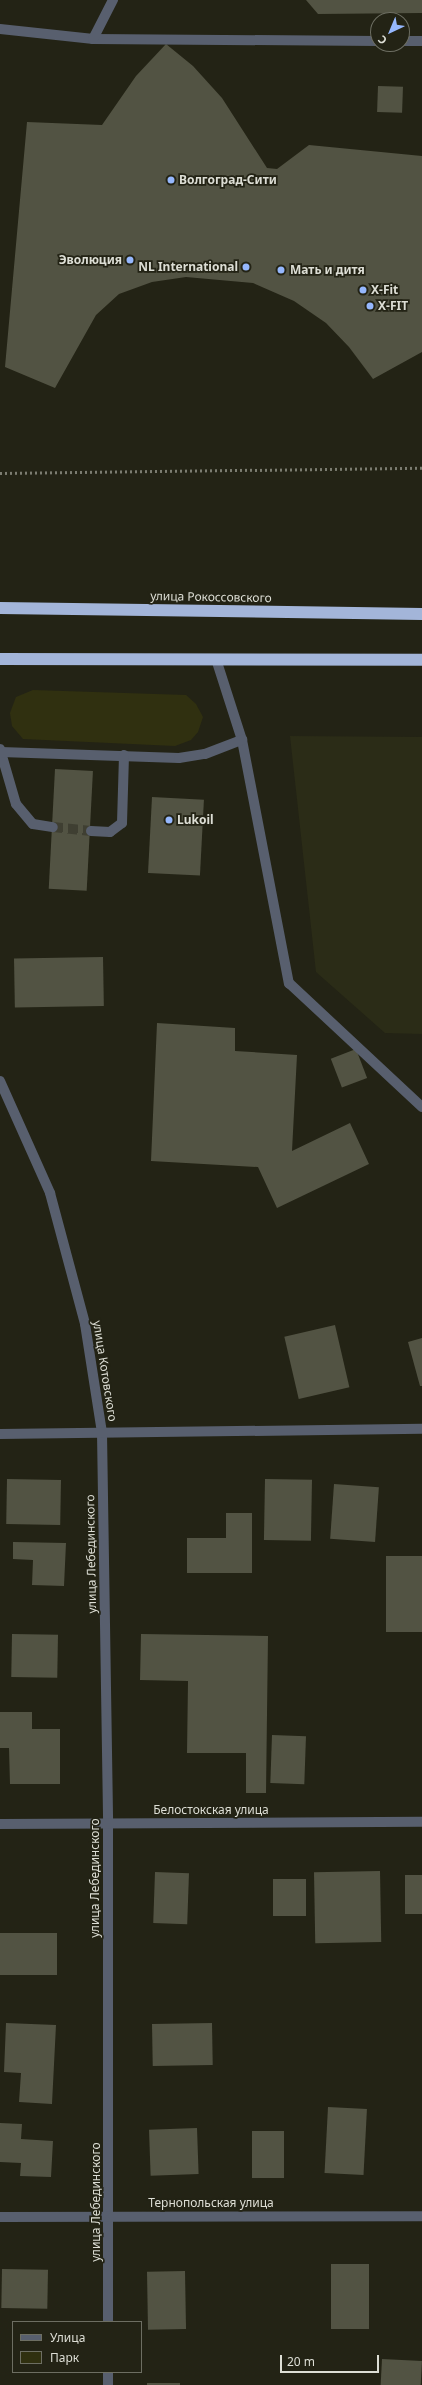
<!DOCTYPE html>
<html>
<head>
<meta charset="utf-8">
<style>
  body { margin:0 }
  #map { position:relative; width:422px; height:2385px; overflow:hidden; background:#232315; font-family:"Noto Sans",sans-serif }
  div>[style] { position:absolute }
  .built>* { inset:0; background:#2b2c17 }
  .green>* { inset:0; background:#303010 }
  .building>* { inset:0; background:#525343; transform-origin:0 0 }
  .minor-tunnel>* { height:10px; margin-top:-5px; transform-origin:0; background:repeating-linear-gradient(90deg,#3f3f32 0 10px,transparent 0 15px) }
  .path>* { height:2.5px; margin-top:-1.25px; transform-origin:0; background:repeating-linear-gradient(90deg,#7c7d71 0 2px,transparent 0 5px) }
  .minor>* { height:10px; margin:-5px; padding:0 5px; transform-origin:5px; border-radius:5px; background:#585f6e }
  .highway>* { height:12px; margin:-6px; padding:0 6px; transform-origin:6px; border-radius:6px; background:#a3b5d9 }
  .dots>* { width:11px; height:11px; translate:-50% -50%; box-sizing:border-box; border:2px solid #232315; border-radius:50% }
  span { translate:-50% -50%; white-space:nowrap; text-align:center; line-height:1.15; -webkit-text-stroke:3.5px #232315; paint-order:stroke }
  .poi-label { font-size:12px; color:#ddded5; font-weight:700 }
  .left { translate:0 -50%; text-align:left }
  .right { translate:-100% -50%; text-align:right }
  .street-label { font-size:12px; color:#ddded5 }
  .legend { position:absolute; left:12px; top:2321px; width:130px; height:52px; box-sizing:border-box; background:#232315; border:1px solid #6d6e62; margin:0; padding:5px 7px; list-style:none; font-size:12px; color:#ddded5 }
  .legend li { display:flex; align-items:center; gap:8px; height:20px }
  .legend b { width:20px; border:1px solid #6d6e62 }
  .north { position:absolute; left:370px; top:12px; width:40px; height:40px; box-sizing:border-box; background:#232315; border:1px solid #6d6e62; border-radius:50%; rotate:224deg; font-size:11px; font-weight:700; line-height:16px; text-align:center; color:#ddded5 }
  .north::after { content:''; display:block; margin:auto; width:14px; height:18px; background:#95b7fd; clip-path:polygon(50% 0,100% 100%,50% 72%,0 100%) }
  .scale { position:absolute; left:280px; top:2355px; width:99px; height:18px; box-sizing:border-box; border:2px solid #ddded5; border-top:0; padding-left:5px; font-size:12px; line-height:14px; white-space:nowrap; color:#ddded5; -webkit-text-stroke:3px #232315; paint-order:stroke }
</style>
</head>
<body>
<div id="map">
  <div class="built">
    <div style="clip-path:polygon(290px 736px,422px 737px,422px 1034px,385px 1033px,316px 972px)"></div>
  </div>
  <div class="green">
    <div style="clip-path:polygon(33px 690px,186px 695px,196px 704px,203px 717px,198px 732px,191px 740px,175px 746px,23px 739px,12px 726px,10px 713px,16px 697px)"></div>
  </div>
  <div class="building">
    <div style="clip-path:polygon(306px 0,422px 0,422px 13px,318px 14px)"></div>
    <div style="clip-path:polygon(166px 44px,193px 66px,222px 98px,267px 168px,277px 169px,309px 145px,422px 156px,422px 352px,373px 379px,349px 347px,326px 323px,294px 301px,253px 283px,186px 277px,152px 282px,119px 294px,96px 315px,55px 388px,5px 367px,27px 122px,102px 125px,136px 76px)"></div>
    <div style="left:378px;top:86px;width:25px;height:26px;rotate:2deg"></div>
    <div style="left:55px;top:769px;width:38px;height:120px;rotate:3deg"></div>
    <div style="left:152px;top:797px;width:52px;height:76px;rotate:3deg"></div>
    <div style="left:103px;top:957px;width:49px;height:89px;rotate:89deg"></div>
    <div style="clip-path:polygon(157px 1023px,235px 1028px,235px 1051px,297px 1055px,292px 1151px,350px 1123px,369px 1164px,277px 1208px,258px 1167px,151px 1161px)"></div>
    <div style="left:356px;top:1049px;width:31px;height:27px;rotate:69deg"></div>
    <div style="left:335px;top:1325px;width:64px;height:52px;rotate:77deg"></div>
    <div style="clip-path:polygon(422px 1338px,422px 1386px,420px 1386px,408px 1342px)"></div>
    <div style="left:7px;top:1479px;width:54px;height:45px;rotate:1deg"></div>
    <div style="left:265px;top:1479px;width:47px;height:61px;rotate:1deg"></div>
    <div style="left:334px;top:1484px;width:45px;height:55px;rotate:4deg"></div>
    <div style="clip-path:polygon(226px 1513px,252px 1513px,252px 1573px,187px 1573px,187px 1538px,226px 1538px)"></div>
    <div style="clip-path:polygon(13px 1542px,66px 1543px,64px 1586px,32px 1585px,33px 1560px,13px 1559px)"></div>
    <div style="left:422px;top:1556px;width:76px;height:36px;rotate:90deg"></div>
    <div style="left:12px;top:1634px;width:46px;height:43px;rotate:1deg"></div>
    <div style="clip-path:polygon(141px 1634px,268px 1636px,266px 1793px,246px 1793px,246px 1753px,187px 1753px,188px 1681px,140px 1680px)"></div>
    <div style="clip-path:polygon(0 1712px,32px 1712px,32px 1729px,60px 1729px,60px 1784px,10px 1784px,9px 1748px,0 1748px)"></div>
    <div style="left:272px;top:1735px;width:34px;height:48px;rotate:2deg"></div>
    <div style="left:380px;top:1871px;width:71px;height:66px;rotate:89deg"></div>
    <div style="left:155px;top:1872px;width:34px;height:51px;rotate:2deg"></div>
    <div style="left:405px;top:1875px;width:17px;height:39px"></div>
    <div style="left:273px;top:1879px;width:33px;height:37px"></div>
    <div style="left:0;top:1933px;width:57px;height:42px"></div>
    <div style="clip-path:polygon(6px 2023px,56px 2025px,52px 2104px,19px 2102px,21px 2073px,4px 2072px)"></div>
    <div style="left:212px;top:2023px;width:42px;height:60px;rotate:89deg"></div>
    <div style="left:328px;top:2107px;width:39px;height:66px;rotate:3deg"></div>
    <div style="clip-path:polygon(0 2123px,22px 2124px,21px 2139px,53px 2141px,51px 2177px,20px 2176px,21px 2163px,0 2162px)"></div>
    <div style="left:197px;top:2128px;width:46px;height:48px;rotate:88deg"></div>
    <div style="left:252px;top:2131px;width:32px;height:47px"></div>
    <div style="left:331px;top:2264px;width:38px;height:65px"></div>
    <div style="left:2px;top:2269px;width:46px;height:39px;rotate:1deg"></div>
    <div style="left:185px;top:2271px;width:58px;height:38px;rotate:89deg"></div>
    <div style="left:382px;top:2359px;width:40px;height:26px;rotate:3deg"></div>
    <div style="left:147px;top:2383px;width:33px;height:2px"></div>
  </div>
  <div class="minor-tunnel">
    <div style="left:53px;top:827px;width:38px;rotate:6deg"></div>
  </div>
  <div class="path">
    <div style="left:0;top:473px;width:422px;rotate:-0.7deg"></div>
  </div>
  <div class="minor">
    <div style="left:0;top:29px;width:94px;rotate:6.1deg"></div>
    <div style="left:93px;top:39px;width:285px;rotate:0.4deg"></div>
    <div style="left:93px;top:39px;width:44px;rotate:-62.9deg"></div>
    <div style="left:402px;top:41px;width:20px"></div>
    <div style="left:216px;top:659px;width:85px;rotate:72.2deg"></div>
    <div style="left:242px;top:740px;width:248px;rotate:79.1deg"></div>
    <div style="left:289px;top:983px;width:182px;rotate:43deg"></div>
    <div style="left:0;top:749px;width:57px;rotate:73.8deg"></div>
    <div style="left:16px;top:804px;width:26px;rotate:50deg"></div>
    <div style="left:33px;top:824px;width:20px;rotate:9deg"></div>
    <div style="left:1px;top:752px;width:178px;rotate:1.9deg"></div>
    <div style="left:179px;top:758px;width:26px;rotate:-9deg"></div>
    <div style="left:205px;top:754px;width:40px;rotate:-21deg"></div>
    <div style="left:91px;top:831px;width:19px;rotate:3deg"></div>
    <div style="left:110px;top:832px;width:15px;rotate:-37deg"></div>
    <div style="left:122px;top:823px;width:68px;rotate:-88.3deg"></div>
    <div style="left:0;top:1081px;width:123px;rotate:65.9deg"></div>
    <div style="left:50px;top:1193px;width:136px;rotate:75deg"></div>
    <div style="left:85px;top:1324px;width:110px;rotate:81.1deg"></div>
    <div style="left:102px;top:1433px;width:391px;rotate:89.1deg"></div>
    <div style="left:108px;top:1824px;width:498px;rotate:90deg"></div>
    <div style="left:0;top:1434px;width:422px;rotate:-0.7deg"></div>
    <div style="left:0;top:1824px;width:422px;rotate:-0.3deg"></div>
    <div style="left:0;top:2217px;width:422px;rotate:-0.1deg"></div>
    <div style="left:108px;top:2385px;width:13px;rotate:-90deg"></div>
  </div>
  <div class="highway">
    <div style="left:0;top:608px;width:422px;rotate:0.8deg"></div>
    <div style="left:0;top:659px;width:422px;rotate:0.1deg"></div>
  </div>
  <div class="dots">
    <div style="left:171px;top:180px;background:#95b7fd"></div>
    <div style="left:130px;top:260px;background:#95b7fd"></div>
    <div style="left:246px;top:267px;background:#95b7fd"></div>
    <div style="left:281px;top:270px;background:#95b7fd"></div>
    <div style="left:363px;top:290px;background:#95b7fd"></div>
    <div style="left:370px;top:306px;background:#95b7fd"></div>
    <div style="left:169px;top:820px;background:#95b7fd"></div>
  </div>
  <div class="poi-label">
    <span class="left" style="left:179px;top:180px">Волгоград-Сити</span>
    <span class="right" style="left:122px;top:260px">Эволюция</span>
    <span class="right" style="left:238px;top:267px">NL International</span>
    <span class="left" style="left:290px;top:270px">Мать и дитя</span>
    <span class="left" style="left:371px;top:290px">X-Fit</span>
    <span class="left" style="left:378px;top:306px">X-FIT</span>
    <span class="left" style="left:177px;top:820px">Lukoil</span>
  </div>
  <div class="street-label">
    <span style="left:211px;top:597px;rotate:1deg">улица Рокоссовского</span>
    <span style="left:105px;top:1371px;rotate:81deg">улица Котовского</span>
    <span style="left:91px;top:1554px;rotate:-91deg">улица Лебединского</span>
    <span style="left:211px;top:1810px">Белостокская улица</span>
    <span style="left:95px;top:1878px;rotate:-90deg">улица Лебединского</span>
    <span style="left:96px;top:2202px;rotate:-90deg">улица Лебединского</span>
    <span style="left:211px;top:2203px">Тернопольская улица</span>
  </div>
  <ul class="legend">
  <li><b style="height:5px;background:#585f6e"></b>Улица</li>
  <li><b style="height:11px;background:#303010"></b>Парк</li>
  </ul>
  <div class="north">С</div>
  <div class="scale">20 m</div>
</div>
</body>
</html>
